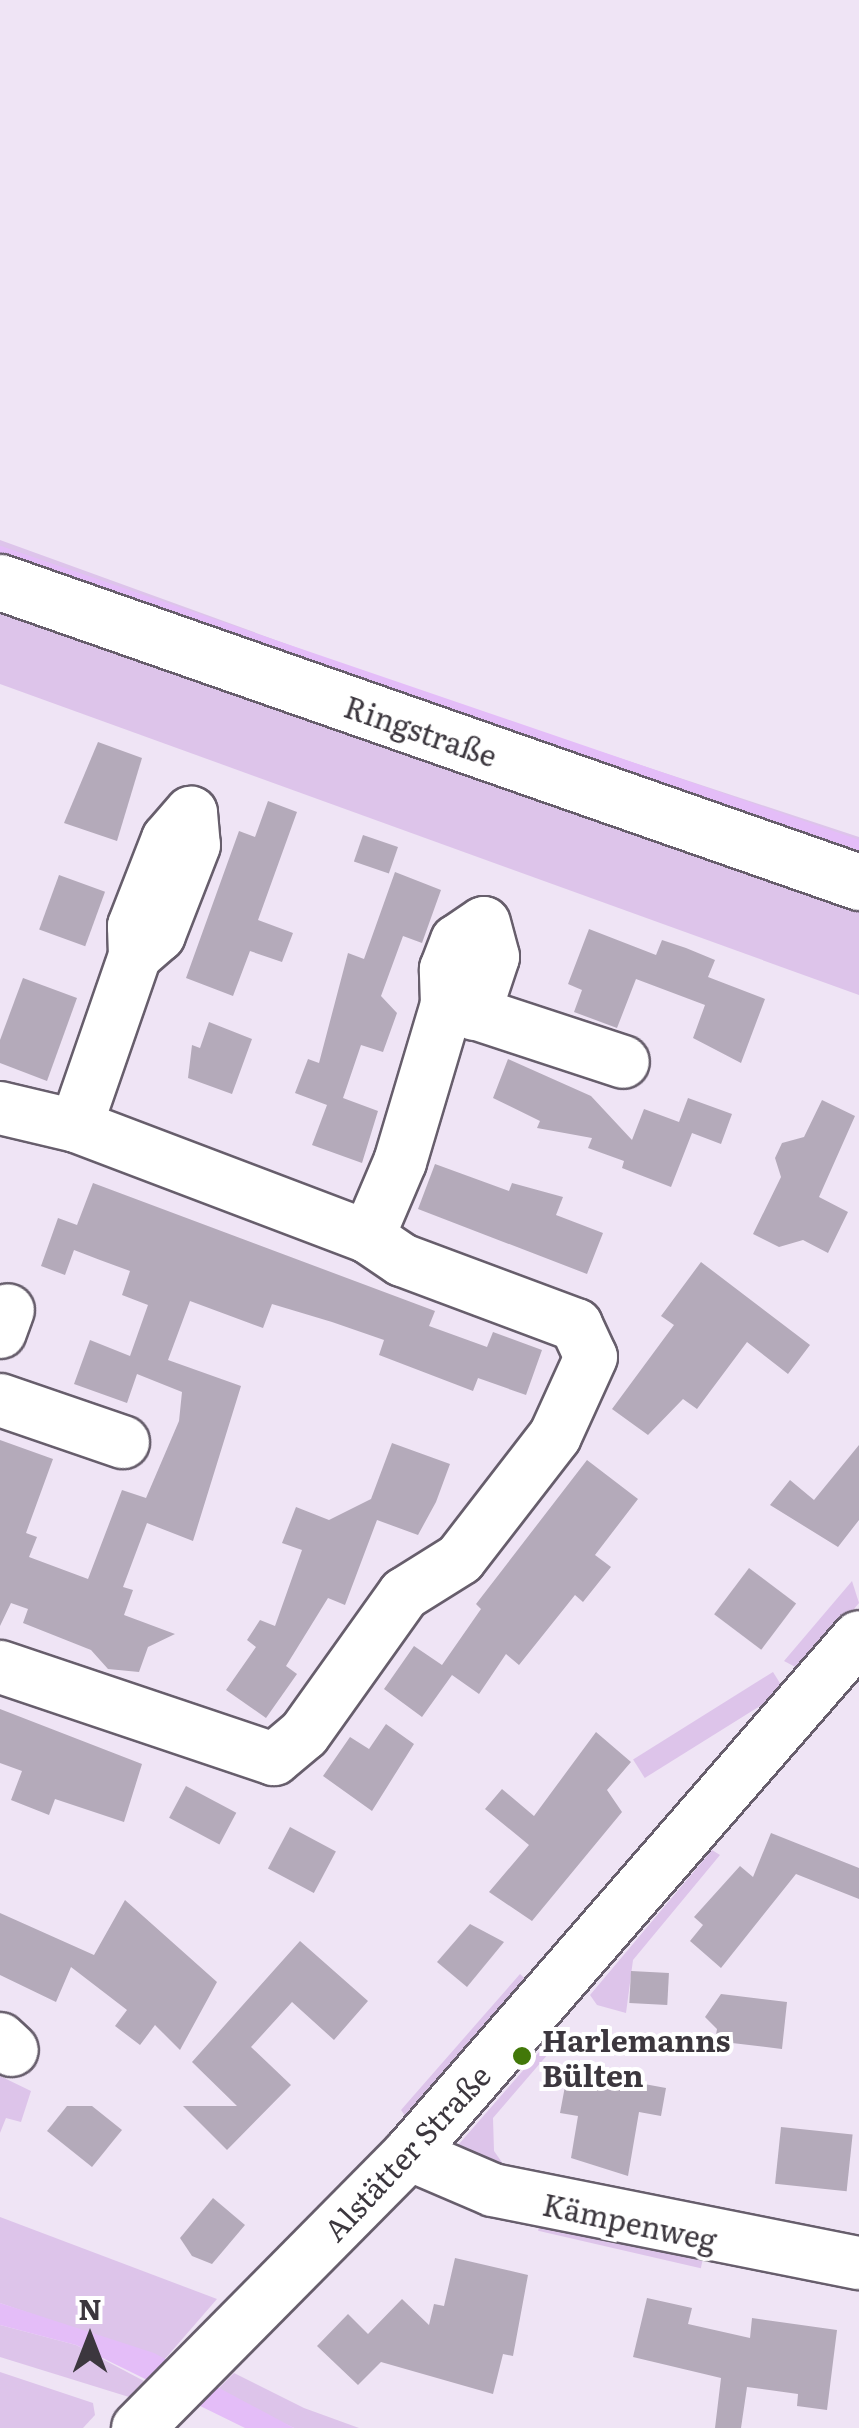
<!DOCTYPE html>
<html>
<head>
<meta charset="utf-8">
<style>
  body { margin:0 }
  #map { position:relative; width:859px; height:2428px; overflow:hidden; background:#efe4f5; font-family:Literata,serif }
  div>[style] { position:absolute }
  .green>* { inset:0; background:#ddc4ea; transform-origin:0 0 }
  .water>* { inset:0; background:#e4bdf8 }
  .stream>* { height:10px; margin:-5px; padding:0 5px; transform-origin:5px; border-radius:5px; background:#e4bdf8 }
  .building>* { inset:0; background:#b4aaba; transform-origin:0 0 }
  .roads { filter:drop-shadow(2px 0 #675e6c) drop-shadow(-2px 0 #675e6c) drop-shadow(0 2px #675e6c) drop-shadow(0 -2px #675e6c) }
  .minor>* { height:52px; margin:-26px; padding:0 26px; transform-origin:26px; border-radius:26px; background:#fff }
  .major>* { height:55px; margin:-27.5px; padding:0 27.5px; transform-origin:27.5px; border-radius:27.5px; background:#fff }
  .dots>* { width:28px; height:28px; translate:-50% -50%; box-sizing:border-box; border:5px solid #fff; border-radius:50% }
  span { translate:-50% -50%; white-space:nowrap; text-align:center; line-height:1.15; -webkit-text-stroke:8px #fff; paint-order:stroke }
  .street-label { font-size:30px; color:#3c373e }
  .poi-label { font-size:30px; color:#3c373e; font-weight:700 }
  .left { translate:0 -50%; text-align:left }
  .north { position:absolute; left:40px; top:2288px; width:100px; height:100px; -webkit-text-stroke:8px #fff; paint-order:stroke; rotate:0deg; font-size:28px; font-weight:700; line-height:40px; text-align:center; color:#3c373e }
  .north::after { content:''; display:block; margin:auto; width:35px; height:45px; background:#3c373e; clip-path:polygon(50% 0,100% 100%,50% 72%,0 100%) }
</style>
</head>
<body>
<div id="map">
  <div class="green">
    <div style="clip-path:polygon(0 540px,419px 692px,859px 837px,859px 862px,0 563px)"></div>
    <div style="clip-path:polygon(0 609px,859px 909px,859px 995px,0 684px)"></div>
    <div style="clip-path:polygon(852px 1581px,859px 1603px,803px 1671px,784px 1661px)"></div>
    <div style="left:773px;top:1672px;width:22px;height:165px;rotate:58deg"></div>
    <div style="clip-path:polygon(712px 1850px,720px 1855px,633px 1960px,626px 2013px,597px 2005px,590px 1995px)"></div>
    <div style="clip-path:polygon(520px 1974px,534px 1987px,408px 2120px,401px 2110px)"></div>
    <div style="clip-path:polygon(554px 2035px,561px 2039px,493px 2118px,494px 2151px,513px 2178px,458px 2155px,459px 2144px)"></div>
    <div style="clip-path:polygon(0 2076px,31px 2091px,21px 2122px,6px 2118px,0 2133px)"></div>
    <div style="clip-path:polygon(0 2217px,217px 2299px,164px 2360px,0 2303px)"></div>
    <div style="left:541px;top:2218px;width:167px;height:13px;rotate:13deg"></div>
    <div style="clip-path:polygon(0 2325px,76px 2345px,144px 2381px,129px 2397px,0 2357px)"></div>
    <div style="clip-path:polygon(0 2372px,93px 2403px,95px 2415px,83px 2428px,0 2428px)"></div>
    <div style="clip-path:polygon(234px 2373px,304px 2408px,359px 2428px,294px 2428px,216px 2391px)"></div>
  </div>
  <div class="water">
    <div style="clip-path:polygon(0 2303px,154px 2353px,294px 2428px,245px 2428px,76px 2345px,0 2325px)"></div>
  </div>
  <div class="stream">
    <div style="left:0;top:551px;width:908px;rotate:18.89deg"></div>
  </div>
  <div class="building">
    <div style="clip-path:polygon(98px 742px,142px 758px,117px 841px,64px 823px)"></div>
    <div style="clip-path:polygon(268px 801px,297px 812px,258px 920px,293px 933px,282px 962px,250px 951px,233px 996px,186px 978px,239px 831px,255px 837px)"></div>
    <div style="left:363px;top:835px;width:37px;height:28px;rotate:19deg"></div>
    <div style="clip-path:polygon(395px 872px,441px 890px,422px 943px,403px 936px,381px 996px,397px 1013px,383px 1052px,361px 1045px,343px 1098px,378px 1111px,362px 1163px,312px 1145px,327px 1105px,295px 1093px,308px 1059px,319px 1063px,348px 953px,364px 959px)"></div>
    <div style="left:59px;top:875px;width:49px;height:58px;rotate:20deg"></div>
    <div style="clip-path:polygon(589px 929px,656px 955px,662px 940px,686px 948px,715px 960px,708px 977px,765px 999px,741px 1063px,693px 1038px,705px 1005px,636px 979px,617px 1028px,574px 1012px,582px 990px,568px 984px)"></div>
    <div style="clip-path:polygon(23px 978px,77px 998px,47px 1081px,0 1063px,0 1040px)"></div>
    <div style="clip-path:polygon(209px 1022px,252px 1039px,232px 1094px,188px 1078px,192px 1045px,200px 1048px)"></div>
    <div style="clip-path:polygon(508px 1059px,591px 1096px,632px 1140px,644px 1109px,679px 1122px,688px 1098px,732px 1114px,721px 1144px,692px 1133px,671px 1187px,622px 1168px,624px 1161px,588px 1148px,592px 1138px,537px 1128px,540px 1121px,493px 1098px)"></div>
    <div style="clip-path:polygon(822px 1100px,855px 1116px,819px 1197px,848px 1212px,828px 1253px,803px 1240px,779px 1247px,753px 1234px,781px 1177px,775px 1158px,782px 1143px,804px 1137px)"></div>
    <div style="clip-path:polygon(435px 1164px,509px 1191px,512px 1183px,563px 1197px,556px 1215px,603px 1233px,587px 1274px,418px 1209px)"></div>
    <div style="clip-path:polygon(93px 1183px,435px 1311px,429px 1326px,487px 1347px,493px 1332px,542px 1350px,526px 1395px,478px 1378px,473px 1391px,379px 1355px,384px 1340px,332px 1322px,272px 1304px,263px 1328px,190px 1301px,168px 1360px,241px 1386px,193px 1541px,147px 1523px,123px 1587px,133px 1590px,124px 1615px,175px 1634px,148px 1647px,139px 1672px,108px 1669px,91px 1650px,23px 1623px,28px 1609px,11px 1603px,0 1626px,0 1440px,53px 1459px,26px 1533px,37px 1537px,29px 1557px,88px 1579px,122px 1490px,146px 1498px,179px 1421px,182px 1392px,137px 1374px,127px 1403px,74px 1384px,90px 1340px,130px 1356px,148px 1305px,122px 1295px,130px 1271px,100px 1260px,74px 1250px,65px 1275px,41px 1266px,58px 1218px,77px 1225px)"></div>
    <div style="clip-path:polygon(701px 1262px,810px 1345px,788px 1374px,747px 1342px,697px 1409px,683px 1399px,648px 1435px,612px 1409px,674px 1325px,661px 1316px)"></div>
    <div style="clip-path:polygon(392px 1443px,450px 1464px,436px 1502px,418px 1535px,377px 1520px,345px 1605px,328px 1598px,286px 1666px,297px 1674px,266px 1718px,226px 1690px,256px 1647px,247px 1640px,260px 1620px,275px 1626px,302px 1550px,282px 1543px,296px 1507px,329px 1520px,371px 1499px)"></div>
    <div style="clip-path:polygon(859px 1445px,859px 1520px,838px 1547px,770px 1505px,790px 1480px,814px 1500px)"></div>
    <div style="clip-path:polygon(587px 1460px,638px 1499px,595px 1555px,611px 1567px,583px 1602px,575px 1595px,519px 1665px,506px 1654px,479px 1694px,452px 1675px,422px 1717px,384px 1689px,414px 1646px,442px 1665px,481px 1609px,476px 1604px)"></div>
    <div style="left:749px;top:1568px;width:59px;height:58px;rotate:37deg"></div>
    <div style="clip-path:polygon(0 1709px,142px 1764px,124px 1822px,55px 1799px,49px 1815px,11px 1800px,22px 1771px,0 1763px)"></div>
    <div style="clip-path:polygon(386px 1724px,414px 1744px,372px 1811px,323px 1776px,350px 1737px,369px 1749px)"></div>
    <div style="clip-path:polygon(596px 1732px,631px 1762px,607px 1790px,622px 1812px,532px 1921px,489px 1892px,529px 1845px,485px 1809px,502px 1789px,534px 1816px)"></div>
    <div style="left:186px;top:1786px;width:57px;height:36px;rotate:28deg"></div>
    <div style="left:290px;top:1827px;width:52px;height:47px;rotate:28deg"></div>
    <div style="clip-path:polygon(771px 1833px,859px 1868px,859px 1899px,796px 1874px,721px 1968px,690px 1941px,703px 1925px,694px 1917px,740px 1866px,753px 1877px)"></div>
    <div style="clip-path:polygon(125px 1900px,217px 1982px,180px 2050px,155px 2025px,140px 2045px,115px 2026px,127px 2010px,71px 1967px,56px 2002px,0 1975px,0 1913px,94px 1955px)"></div>
    <div style="clip-path:polygon(470px 1924px,504px 1942px,467px 1987px,437px 1962px)"></div>
    <div style="clip-path:polygon(300px 1941px,368px 2001px,334px 2040px,292px 2002px,251px 2047px,291px 2085px,227px 2150px,183px 2106px,237px 2106px,192px 2062px)"></div>
    <div style="left:631px;top:1971px;width:38px;height:32px;rotate:3deg"></div>
    <div style="clip-path:polygon(721px 1994px,787px 2002px,782px 2049px,715px 2041px,717px 2029px,705px 2017px)"></div>
    <div style="clip-path:polygon(568px 2070px,666px 2088px,661px 2116px,639px 2112px,628px 2176px,571px 2158px,578px 2116px,560px 2113px)"></div>
    <div style="clip-path:polygon(67px 2106px,92px 2106px,122px 2130px,92px 2167px,47px 2131px)"></div>
    <div style="left:781px;top:2127px;width:72px;height:57px;rotate:6deg"></div>
    <div style="clip-path:polygon(213px 2198px,245px 2225px,212px 2264px,192px 2256px,180px 2238px)"></div>
    <div style="clip-path:polygon(455px 2258px,528px 2275px,513px 2356px,503px 2354px,493px 2394px,381px 2362px,358px 2385px,317px 2346px,348px 2314px,368px 2334px,402px 2299px,429px 2325px,434px 2304px,444px 2306px)"></div>
    <div style="clip-path:polygon(647px 2298px,692px 2308px,688px 2324px,750px 2338px,752px 2318px,837px 2330px,827px 2410px,797px 2406px,798px 2394px,747px 2387px,741px 2428px,715px 2428px,721px 2378px,633px 2357px)"></div>
  </div>
  <div class="roads">
    <div class="minor">
      <div style="left:447px;top:1004px;width:185px;rotate:18.2deg"></div>
      <div style="left:0;top:1108px;width:78px;rotate:13.3deg"></div>
      <div style="left:76px;top:1126px;width:312px;rotate:20.8deg"></div>
      <div style="left:368px;top:1237px;width:41px;rotate:34.1deg"></div>
      <div style="left:402px;top:1260px;width:186px;rotate:20.5deg"></div>
      <div style="left:576px;top:1325px;width:35px;rotate:65deg"></div>
      <div style="left:591px;top:1357px;width:87px;rotate:114.5deg"></div>
      <div style="left:555px;top:1436px;width:155px;rotate:127.7deg"></div>
      <div style="left:460px;top:1559px;width:66px;rotate:148deg"></div>
      <div style="left:404px;top:1594px;width:172px;rotate:125.5deg"></div>
      <div style="left:304px;top:1734px;width:39px;rotate:140deg"></div>
      <div style="left:274px;top:1759px;width:289px;rotate:-161.4deg"></div>
      <div style="left:76px;top:1126px;width:180px;rotate:-70.9deg"></div>
      <div style="left:135px;top:956px;width:30px;rotate:-92deg"></div>
      <div style="left:134px;top:926px;width:93px;rotate:-68.7deg"></div>
      <div style="left:168px;top:839px;width:35px;rotate:-49deg"></div>
      <div style="left:191px;top:813px;width:32px;rotate:85deg"></div>
      <div style="left:194px;top:845px;width:97px;rotate:111.3deg"></div>
      <div style="left:159px;top:935px;width:32px;rotate:139deg"></div>
      <div style="left:368px;top:1237px;width:82px;rotate:-66.9deg"></div>
      <div style="left:400px;top:1162px;width:165px;rotate:-73.4deg"></div>
      <div style="left:447px;top:1004px;width:35px;rotate:-92deg"></div>
      <div style="left:446px;top:969px;width:30px;rotate:-69deg"></div>
      <div style="left:457px;top:941px;width:32px;rotate:-34deg"></div>
      <div style="left:484px;top:923px;width:35px;rotate:75deg"></div>
      <div style="left:493px;top:957px;width:60px;rotate:108.4deg"></div>
      <div style="left:0;top:1332px;width:23px;rotate:-70deg"></div>
      <div style="left:0;top:1400px;width:130px;rotate:18.9deg"></div>
      <div style="left:0;top:2039px;width:16px;rotate:43deg"></div>
      <div style="left:409px;top:2154px;width:91px;rotate:23.2deg"></div>
      <div style="left:493px;top:2190px;width:373px;rotate:11.3deg"></div>
      <div style="left:138px;top:2428px;width:385px;rotate:-45.3deg"></div>
      <div style="left:409px;top:2154px;width:685px;rotate:-48.96deg"></div>
    </div>
    <div class="major">
      <div style="left:0;top:582px;width:910px;rotate:19.25deg"></div>
    </div>
  </div>
  <div class="dots">
    <div style="left:522px;top:2056px;background:#427809"></div>
  </div>
  <div class="street-label">
    <span style="left:421px;top:730px;rotate:19deg">Ringstraße</span>
    <span style="left:406px;top:2152px;rotate:-47deg">Alstätter Straße</span>
    <span style="left:630px;top:2221px;rotate:12deg">Kämpenweg</span>
  </div>
  <div class="poi-label">
    <span class="left" style="left:542px;top:2056px">Harlemanns<br>Bülten</span>
  </div>
  <div class="north">N</div>
</div>
</body>
</html>
